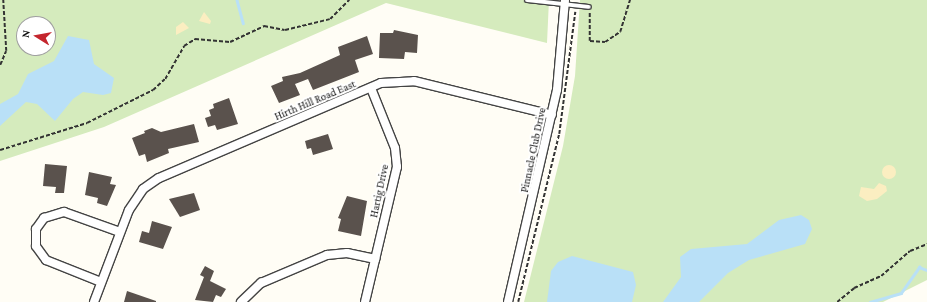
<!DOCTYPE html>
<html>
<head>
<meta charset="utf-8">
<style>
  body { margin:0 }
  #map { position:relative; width:927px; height:302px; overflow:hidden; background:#fffdf5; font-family:"Crimson Pro",serif }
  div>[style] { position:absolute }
  .green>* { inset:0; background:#d5ebbd }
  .sand>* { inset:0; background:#fbeec1 }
  .round { border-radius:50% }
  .water>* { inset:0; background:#b9e0f7 }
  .stream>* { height:2.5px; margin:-1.25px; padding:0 1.25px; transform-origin:1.25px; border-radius:1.25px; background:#b9e0f7 }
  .building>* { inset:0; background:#5a524d }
  .path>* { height:1.5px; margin-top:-0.75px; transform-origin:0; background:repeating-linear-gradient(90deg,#333 0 4px,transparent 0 6px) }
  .roads { filter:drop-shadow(1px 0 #444) drop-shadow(-1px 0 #444) drop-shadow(0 1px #444) drop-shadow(0 -1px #444) }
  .service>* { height:4px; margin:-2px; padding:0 2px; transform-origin:2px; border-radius:2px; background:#fff }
  .minor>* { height:8px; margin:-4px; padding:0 4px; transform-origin:4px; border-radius:4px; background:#fff }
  span { translate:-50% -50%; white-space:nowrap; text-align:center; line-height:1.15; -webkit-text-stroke:4px #fff; paint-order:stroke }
  .street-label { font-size:11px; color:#111 }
  .north { position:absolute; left:16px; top:16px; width:40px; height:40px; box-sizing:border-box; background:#fff; border:1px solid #a0a0a0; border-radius:50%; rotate:281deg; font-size:11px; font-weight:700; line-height:16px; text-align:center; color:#111 }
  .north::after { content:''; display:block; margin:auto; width:14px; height:18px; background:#c4262e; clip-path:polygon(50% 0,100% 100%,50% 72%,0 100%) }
</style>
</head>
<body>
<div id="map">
  <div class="green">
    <div style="clip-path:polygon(evenodd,0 0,549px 0,547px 43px,386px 3px,104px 127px,0 161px,0 0,24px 24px,48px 24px,48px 48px,24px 48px,24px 24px)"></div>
    <div style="clip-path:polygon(580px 0,927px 0,927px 280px,883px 302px,524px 302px,563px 146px,575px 76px)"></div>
  </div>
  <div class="sand">
    <div style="clip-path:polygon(204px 12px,211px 21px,210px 24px,199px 21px)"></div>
    <div style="clip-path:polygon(183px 22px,189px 28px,176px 35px,176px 27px)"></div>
    <div class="round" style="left:882px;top:165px;width:14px;height:14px"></div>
    <div style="clip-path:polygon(879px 183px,886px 186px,887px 191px,877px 199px,867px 201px,859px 196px,861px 187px,874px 189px)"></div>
  </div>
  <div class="water">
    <div style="clip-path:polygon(68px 36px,89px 40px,94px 64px,114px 78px,111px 93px,103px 95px,83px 92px,73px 99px,55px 121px,37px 104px,26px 102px,0 126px,0 104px,18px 94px,28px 74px,54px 61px)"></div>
    <div style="clip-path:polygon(801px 215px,809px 220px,812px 229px,805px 244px,749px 260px,728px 273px,699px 302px,663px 302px,681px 277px,680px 257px,691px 249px,747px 244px,779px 220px)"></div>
    <div style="clip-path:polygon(572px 256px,633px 272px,636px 285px,632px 302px,547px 302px,551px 271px,558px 262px)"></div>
  </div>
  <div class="stream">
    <div style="left:237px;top:0;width:24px;rotate:75deg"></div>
    <div style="left:870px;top:302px;width:32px;rotate:-16deg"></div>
    <div style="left:901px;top:293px;width:32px;rotate:-55deg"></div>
    <div style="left:919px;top:267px;width:9px;rotate:21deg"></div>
  </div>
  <div class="building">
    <div style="clip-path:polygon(394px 30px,418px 35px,417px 53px,405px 52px,404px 59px,379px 58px,380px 33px,393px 33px)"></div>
    <div style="clip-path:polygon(367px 36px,373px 54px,355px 60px,359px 72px,313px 90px,308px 79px,295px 84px,300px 95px,279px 103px,271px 86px,283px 81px,282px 77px,300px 73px,340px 55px,338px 47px)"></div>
    <div style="clip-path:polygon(229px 98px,238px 124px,217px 130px,215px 125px,208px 127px,205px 118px,211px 116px,209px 110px,214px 108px,213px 104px)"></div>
    <div style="clip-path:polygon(194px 124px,199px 142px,168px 149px,169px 153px,147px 162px,145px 154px,139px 156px,132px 138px,145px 133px,144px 131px,152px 128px,161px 132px)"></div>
    <div style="clip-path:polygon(328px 134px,333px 149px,313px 155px,311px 148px,307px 149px,305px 141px)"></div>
    <div style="clip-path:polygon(45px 164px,67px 166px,64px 193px,55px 193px,56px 187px,43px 186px)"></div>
    <div style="clip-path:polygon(89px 172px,112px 177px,110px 184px,116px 185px,107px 206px,97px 203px,98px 198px,85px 195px)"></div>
    <div style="clip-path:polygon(194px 193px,200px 210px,180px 217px,169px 199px)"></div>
    <div style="clip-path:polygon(347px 196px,367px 201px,361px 236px,338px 231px,341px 219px,338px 218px)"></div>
    <div style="clip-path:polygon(152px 221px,172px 227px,163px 249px,139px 242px,142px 231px,149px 233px)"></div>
    <div style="clip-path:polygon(205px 266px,214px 271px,210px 281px,226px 289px,221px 297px,216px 295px,213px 302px,195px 300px,204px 277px,200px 275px)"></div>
    <div style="clip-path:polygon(127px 291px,156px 301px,156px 302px,124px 302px)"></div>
  </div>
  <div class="path">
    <div style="left:590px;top:13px;width:28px;rotate:90deg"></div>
    <div style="left:590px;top:41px;width:15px;rotate:4deg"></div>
    <div style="left:605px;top:42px;width:18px;rotate:-34deg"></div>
    <div style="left:620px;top:32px;width:34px;rotate:-73deg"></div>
    <div style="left:0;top:65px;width:15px;rotate:-67deg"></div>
    <div style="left:6px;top:51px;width:51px;rotate:-93.4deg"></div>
    <div style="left:0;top:150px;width:91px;rotate:-17.2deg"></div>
    <div style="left:87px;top:123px;width:74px;rotate:-26.6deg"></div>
    <div style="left:153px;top:90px;width:16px;rotate:-43deg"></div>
    <div style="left:165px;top:79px;width:38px;rotate:-60deg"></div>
    <div style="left:184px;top:46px;width:13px;rotate:-32deg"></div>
    <div style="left:195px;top:39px;width:35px;rotate:5deg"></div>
    <div style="left:230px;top:42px;width:38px;rotate:-25deg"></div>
    <div style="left:264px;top:26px;width:21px;rotate:11deg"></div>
    <div style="left:285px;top:30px;width:46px;rotate:-13.7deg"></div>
    <div style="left:330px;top:19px;width:27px;rotate:-45deg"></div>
    <div style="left:518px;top:302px;width:173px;rotate:-76.3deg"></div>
    <div style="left:559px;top:134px;width:123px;rotate:-82.5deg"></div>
    <div style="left:837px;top:302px;width:22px;rotate:-39deg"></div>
    <div style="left:854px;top:288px;width:30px;rotate:-24deg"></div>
    <div style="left:881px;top:276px;width:38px;rotate:-41deg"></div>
    <div style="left:910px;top:251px;width:18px;rotate:-22deg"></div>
  </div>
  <div class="roads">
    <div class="service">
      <div style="left:527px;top:0;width:62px;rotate:6.4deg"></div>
    </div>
    <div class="minor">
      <div style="left:101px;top:282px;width:59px;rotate:-158.2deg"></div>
      <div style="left:46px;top:260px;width:17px;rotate:-126deg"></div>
      <div style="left:36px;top:246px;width:17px;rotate:-90deg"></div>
      <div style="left:36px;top:229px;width:14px;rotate:-54deg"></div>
      <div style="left:44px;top:218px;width:21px;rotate:-17deg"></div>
      <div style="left:64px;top:212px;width:59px;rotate:19.7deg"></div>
      <div style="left:94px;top:302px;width:98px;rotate:-69.2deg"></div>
      <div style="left:129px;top:210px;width:25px;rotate:-56deg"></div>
      <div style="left:143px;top:189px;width:19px;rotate:-35deg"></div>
      <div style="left:159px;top:178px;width:241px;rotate:-23.2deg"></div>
      <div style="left:381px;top:83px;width:33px;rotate:-3deg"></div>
      <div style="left:414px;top:81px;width:142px;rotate:13.8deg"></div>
      <div style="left:241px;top:302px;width:28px;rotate:-44deg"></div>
      <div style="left:261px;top:283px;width:72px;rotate:-23deg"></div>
      <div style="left:327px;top:255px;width:20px;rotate:-6deg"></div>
      <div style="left:347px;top:253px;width:29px;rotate:12deg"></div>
      <div style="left:365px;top:302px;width:139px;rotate:-76.7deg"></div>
      <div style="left:397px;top:167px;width:19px;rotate:-96deg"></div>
      <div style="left:395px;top:148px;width:65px;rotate:-111.8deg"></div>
      <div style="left:508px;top:302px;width:218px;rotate:-77deg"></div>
      <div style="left:557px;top:90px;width:90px;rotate:-84.9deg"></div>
    </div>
  </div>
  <div class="street-label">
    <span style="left:315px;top:100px;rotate:-23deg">Hirth Hill Road East</span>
    <span style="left:533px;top:150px;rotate:-78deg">Pinnacle Club Drive</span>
    <span style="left:379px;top:191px;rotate:-78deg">Hartig Drive</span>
  </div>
  <div class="north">N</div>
</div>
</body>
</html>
